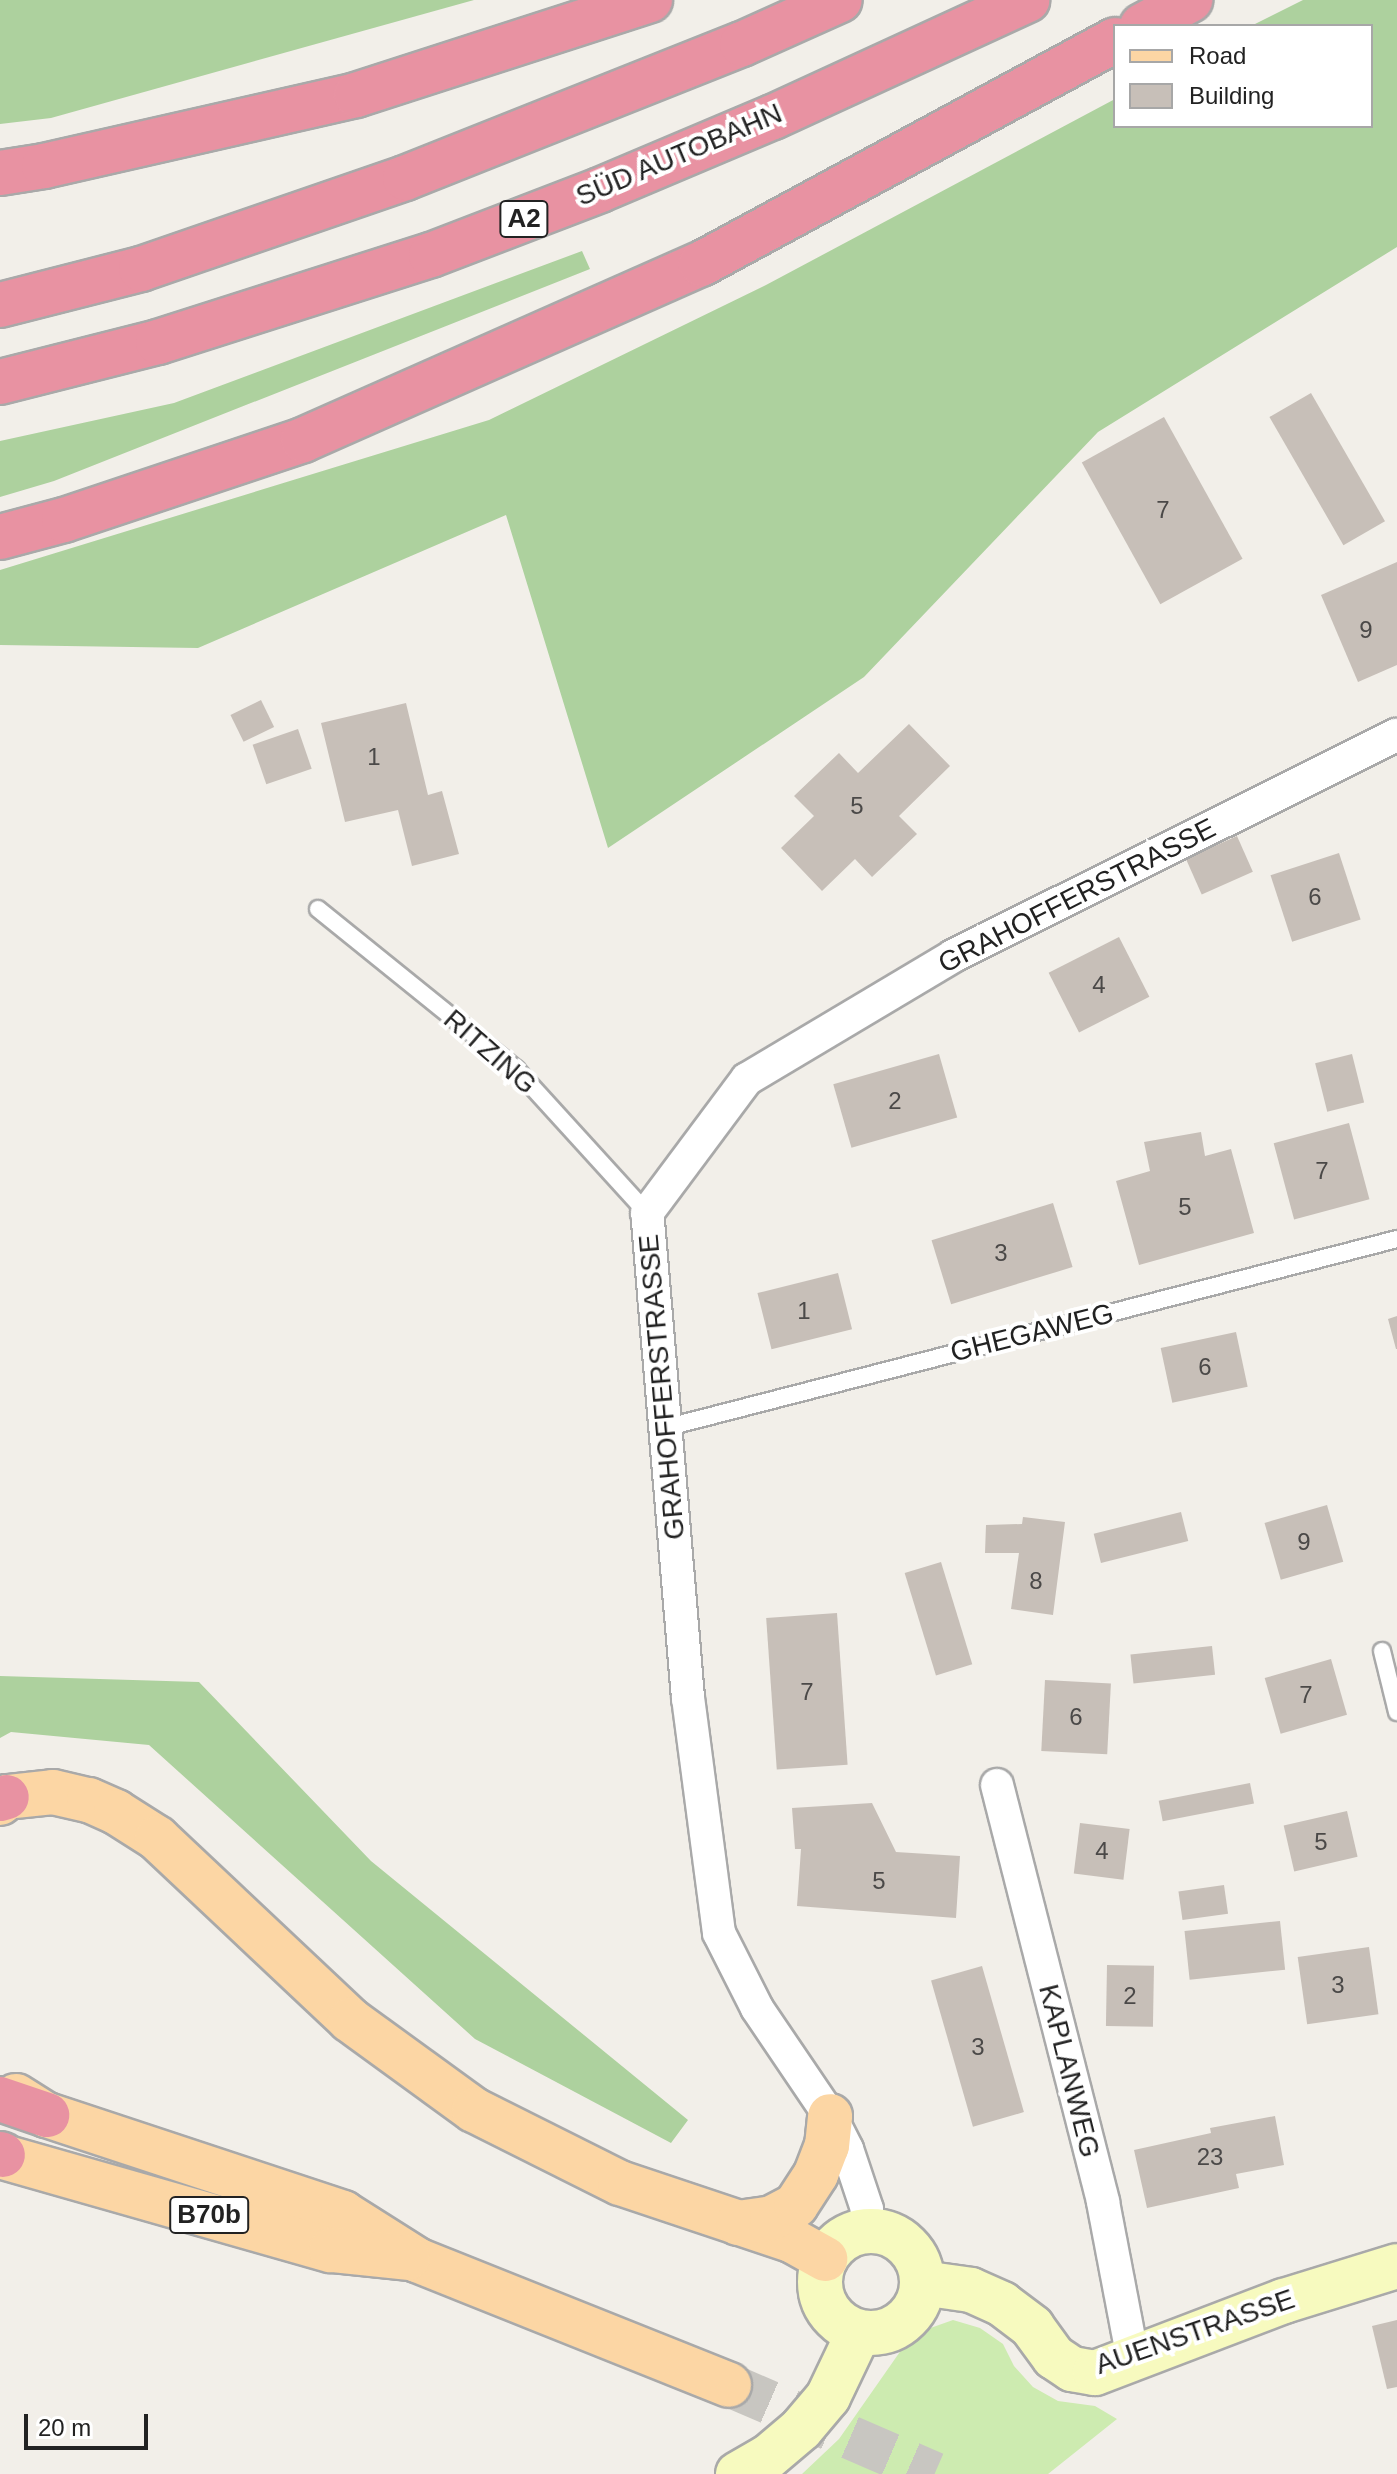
<!DOCTYPE html>
<html>
<head>
<meta charset="utf-8">
<style>
  body { margin:0 }
  #map { position:relative; width:1397px; height:2474px; overflow:hidden; background:#f2efe9; font-family:Arial,sans-serif }
  div>[style] { position:absolute }
  .grass>* { inset:0; background:#cdebb0 }
  .forest>* { inset:0; background:#add19e }
  .building>* { inset:0; background:#c7bfb8; transform-origin:0 0 }
  .primary-tunnel>* { height:44px; margin-top:-22px; transform-origin:0; background:repeating-linear-gradient(90deg,#c8c6c1 0 44px,transparent 0 66px) }
  .roads { filter:drop-shadow(2px 0 #a9a9a9) drop-shadow(-2px 0 #a9a9a9) drop-shadow(0 2px #a9a9a9) drop-shadow(0 -2px #a9a9a9) }
  .lane>* { height:16px; margin:-8px; padding:0 8px; transform-origin:8px; border-radius:8px; background:#fff }
  .street>* { height:32px; margin:-16px; padding:0 16px; transform-origin:16px; border-radius:16px; background:#fff }
  .secondary>* { height:44px; margin:-22px; padding:0 22px; transform-origin:22px; border-radius:22px; background:#f7fabf }
  .secondary>.ring { margin:-22px; padding:0; box-sizing:content-box; background:none; border:44px solid #f7fabf; border-radius:50% }
  .primary>* { height:44px; margin:-22px; padding:0 22px; transform-origin:22px; border-radius:22px; background:#fcd6a4 }
  .highway>* { height:44px; margin:-22px; padding:0 22px; transform-origin:22px; border-radius:22px; background:#e892a2 }
  span { translate:-50% -50%; white-space:nowrap; text-align:center; line-height:1.15; -webkit-text-stroke:8px #fff; paint-order:stroke }
  .number-label { font-size:24px; color:#4b4948 }
  .number-label span { -webkit-text-stroke-width:0 }
  .shield-label span { padding:2px 6px; background:#fff; border:2px solid; border-radius:6px; -webkit-text-stroke-width:0 }
  .shield-label { font-size:26px; color:#222; font-weight:700 }
  .street-label { font-size:28px; color:#222 }
  .legend { position:absolute; left:1113px; top:24px; width:260px; height:104px; box-sizing:border-box; background:#fff; border:2px solid #a7a7a7; margin:0; padding:10px 14px; list-style:none; font-size:24px; color:#222 }
  .legend li { display:flex; align-items:center; gap:16px; height:40px }
  .legend b { width:40px; border:2px solid #a7a7a7 }
  .scale { position:absolute; left:24px; top:2414px; width:124px; height:36px; box-sizing:border-box; border:4px solid #222; border-top:0; padding-left:10px; font-size:24px; line-height:28px; white-space:nowrap; color:#222; -webkit-text-stroke:6px #fff; paint-order:stroke }
</style>
</head>
<body>
<div id="map">
  <div class="grass">
    <div style="clip-path:polygon(953px 2320px,980px 2328px,1003px 2344px,1014px 2366px,1033px 2387px,1058px 2401px,1095px 2406px,1117px 2419px,1048px 2474px,802px 2474px,839px 2439px,904px 2346px,922px 2331px)"></div>
  </div>
  <div class="forest">
    <div style="clip-path:polygon(0 0,474px 0,51px 118px,0 124px)"></div>
    <div style="clip-path:polygon(1303px 0,1397px 0,1397px 247px,1098px 432px,864px 677px,608px 848px,506px 515px,198px 648px,0 645px,0 570px,489px 420px,766px 285px,1115px 99px,1115px 126px,1371px 126px,1371px 26px,1251px 26px)"></div>
    <div style="clip-path:polygon(582px 251px,590px 269px,54px 481px,0 497px,0 441px,174px 403px)"></div>
    <div style="clip-path:polygon(0 1676px,199px 1682px,371px 1861px,688px 2120px,671px 2143px,475px 2039px,149px 1745px,11px 1732px,0 1738px)"></div>
  </div>
  <div class="building">
    <div style="left:1311px;top:393px;width:148px;height:48px;rotate:60deg"></div>
    <div style="left:1164px;top:417px;width:162px;height:94px;rotate:61deg"></div>
    <div style="clip-path:polygon(1397px 562px,1397px 665px,1358px 682px,1321px 595px)"></div>
    <div style="left:261px;top:700px;width:30px;height:34px;rotate:64deg"></div>
    <div style="clip-path:polygon(406px 703px,428px 795px,442px 791px,459px 854px,412px 866px,398px 810px,345px 822px,321px 723px)"></div>
    <div style="clip-path:polygon(909px 724px,950px 766px,899px 816px,917px 834px,872px 877px,855px 859px,822px 891px,781px 848px,814px 816px,794px 796px,839px 753px,858px 773px)"></div>
    <div style="left:298px;top:729px;width:42px;height:48px;rotate:71deg"></div>
    <div style="left:1237px;top:836px;width:39px;height:56px;rotate:66deg"></div>
    <div style="left:1339px;top:853px;width:70px;height:72px;rotate:72deg"></div>
    <div style="left:1119px;top:937px;width:67px;height:79px;rotate:63deg"></div>
    <div style="left:939px;top:1054px;width:66px;height:110px;rotate:74deg"></div>
    <div style="left:1352px;top:1054px;width:50px;height:38px;rotate:76deg"></div>
    <div style="left:1349px;top:1123px;width:79px;height:78px;rotate:75deg"></div>
    <div style="clip-path:polygon(1201px 1132px,1205px 1156px,1231px 1149px,1254px 1233px,1139px 1265px,1116px 1181px,1150px 1171px,1144px 1142px)"></div>
    <div style="left:1053px;top:1203px;width:67px;height:127px;rotate:73deg"></div>
    <div style="left:838px;top:1273px;width:58px;height:83px;rotate:76deg"></div>
    <div style="clip-path:polygon(1397px 1316px,1397px 1349px,1396px 1349px,1388px 1319px)"></div>
    <div style="left:1236px;top:1332px;width:56px;height:77px;rotate:78deg"></div>
    <div style="left:1327px;top:1505px;width:59px;height:65px;rotate:74deg"></div>
    <div style="left:1181px;top:1512px;width:30px;height:90px;rotate:76deg"></div>
    <div style="clip-path:polygon(1023px 1517px,1065px 1522px,1053px 1615px,1011px 1609px,1019px 1553px,985px 1553px,986px 1525px,1022px 1524px)"></div>
    <div style="left:941px;top:1562px;width:107px;height:38px;rotate:73deg"></div>
    <div style="left:837px;top:1613px;width:152px;height:71px;rotate:86deg"></div>
    <div style="left:1212px;top:1646px;width:29px;height:82px;rotate:84deg"></div>
    <div style="left:1331px;top:1659px;width:58px;height:69px;rotate:74deg"></div>
    <div style="left:1045px;top:1680px;width:66px;height:71px;rotate:3deg"></div>
    <div style="left:1250px;top:1783px;width:21px;height:93px;rotate:79deg"></div>
    <div style="clip-path:polygon(872px 1803px,896px 1852px,960px 1856px,956px 1918px,797px 1906px,801px 1849px,795px 1849px,792px 1808px)"></div>
    <div style="left:1347px;top:1811px;width:47px;height:65px;rotate:77deg"></div>
    <div style="left:1080px;top:1823px;width:50px;height:51px;rotate:7deg"></div>
    <div style="left:1224px;top:1885px;width:29px;height:46px;rotate:82deg"></div>
    <div style="left:1280px;top:1921px;width:49px;height:96px;rotate:84deg"></div>
    <div style="left:1369px;top:1947px;width:68px;height:72px;rotate:82deg"></div>
    <div style="left:1107px;top:1965px;width:47px;height:61px;rotate:1deg"></div>
    <div style="left:982px;top:1966px;width:152px;height:53px;rotate:74deg"></div>
    <div style="clip-path:polygon(1275px 2116px,1284px 2165px,1236px 2174px,1239px 2188px,1147px 2208px,1134px 2150px,1211px 2133px,1210px 2128px)"></div>
    <div style="clip-path:polygon(1397px 2320px,1397px 2387px,1387px 2389px,1372px 2326px)"></div>
  </div>
  <div class="primary-tunnel">
    <div style="left:729px;top:2385px;width:224px;rotate:23.4deg"></div>
  </div>
  <div class="roads">
    <div class="lane">
      <div style="left:318px;top:909px;width:255px;rotate:38.9deg"></div>
      <div style="left:516px;top:1069px;width:195px;rotate:47.7deg"></div>
      <div style="left:668px;top:1427px;width:753px;rotate:-14.46deg"></div>
      <div style="left:1382px;top:1651px;width:63px;rotate:76.2deg"></div>
    </div>
    <div class="street">
      <div style="left:997px;top:1785px;width:430px;rotate:75.7deg"></div>
      <div style="left:1103px;top:2202px;width:161px;rotate:79.2deg"></div>
      <div style="left:865px;top:2231px;width:22px;rotate:-85deg"></div>
      <div style="left:867px;top:2209px;width:63px;rotate:-108.4deg"></div>
      <div style="left:847px;top:2149px;width:37px;rotate:-117deg"></div>
      <div style="left:830px;top:2116px;width:130px;rotate:-124.1deg"></div>
      <div style="left:757px;top:2008px;width:84px;rotate:-116.9deg"></div>
      <div style="left:719px;top:1933px;width:237px;rotate:-97.5deg"></div>
      <div style="left:688px;top:1698px;width:487px;rotate:-94.8deg"></div>
      <div style="left:647px;top:1213px;width:167px;rotate:-53.3deg"></div>
      <div style="left:747px;top:1079px;width:240px;rotate:-30.8deg"></div>
      <div style="left:953px;top:956px;width:496px;rotate:-26.5deg"></div>
    </div>
    <div class="secondary">
      <div class="ring" style="left:820px;top:2231px;width:58px;height:58px"></div>
      <div style="left:922px;top:2283px;width:49px;rotate:8.1deg"></div>
      <div style="left:971px;top:2290px;width:34px;rotate:24deg"></div>
      <div style="left:1002px;top:2304px;width:38px;rotate:37deg"></div>
      <div style="left:1032px;top:2327px;width:37px;rotate:54deg"></div>
      <div style="left:1054px;top:2357px;width:22px;rotate:34deg"></div>
      <div style="left:1072px;top:2369px;width:23px;rotate:10deg"></div>
      <div style="left:1095px;top:2373px;width:202px;rotate:-20.9deg"></div>
      <div style="left:1284px;top:2301px;width:118px;rotate:-17.2deg"></div>
      <div style="left:738px;top:2474px;width:34px;rotate:-30deg"></div>
      <div style="left:768px;top:2457px;width:43px;rotate:-40.3deg"></div>
      <div style="left:801px;top:2429px;width:42px;rotate:-49.8deg"></div>
      <div style="left:828px;top:2397px;width:72px;rotate:-64.5deg"></div>
    </div>
    <div class="primary">
      <div style="left:0;top:1803px;width:9px;rotate:-41deg"></div>
      <div style="left:7px;top:1797px;width:46px;rotate:-6.2deg"></div>
      <div style="left:53px;top:1792px;width:37px;rotate:13deg"></div>
      <div style="left:89px;top:1800px;width:30px;rotate:24deg"></div>
      <div style="left:116px;top:1812px;width:49px;rotate:32.4deg"></div>
      <div style="left:157px;top:1838px;width:265px;rotate:43.3deg"></div>
      <div style="left:350px;top:2020px;width:153px;rotate:36deg"></div>
      <div style="left:474px;top:2110px;width:163px;rotate:26.6deg"></div>
      <div style="left:620px;top:2183px;width:182px;rotate:18.5deg"></div>
      <div style="left:793px;top:2241px;width:37px;rotate:29deg"></div>
      <div style="left:16px;top:2096px;width:36px;rotate:32deg"></div>
      <div style="left:47px;top:2115px;width:312px;rotate:18.3deg"></div>
      <div style="left:343px;top:2213px;width:88px;rotate:32.4deg"></div>
      <div style="left:417px;top:2260px;width:336px;rotate:21.8deg"></div>
      <div style="left:0;top:2156px;width:344px;rotate:15.9deg"></div>
      <div style="left:331px;top:2250px;width:77px;rotate:5.9deg"></div>
      <div style="left:738px;top:2223px;width:34px;rotate:-8deg"></div>
      <div style="left:772px;top:2218px;width:27px;rotate:-28deg"></div>
      <div style="left:796px;top:2205px;width:37px;rotate:-57deg"></div>
      <div style="left:816px;top:2174px;width:30px;rotate:-69deg"></div>
      <div style="left:827px;top:2146px;width:30px;rotate:-84deg"></div>
    </div>
    <div class="highway">
      <div style="left:1142px;top:26px;width:55px;rotate:-28.4deg"></div>
      <div style="left:0;top:173px;width:45px;rotate:-9deg"></div>
      <div style="left:44px;top:166px;width:320px;rotate:-12.8deg"></div>
      <div style="left:356px;top:95px;width:309px;rotate:-17.9deg"></div>
      <div style="left:0;top:305px;width:146px;rotate:-14.3deg"></div>
      <div style="left:141px;top:269px;width:279px;rotate:-19deg"></div>
      <div style="left:405px;top:178px;width:363px;rotate:-21.7deg"></div>
      <div style="left:742px;top:44px;width:107px;rotate:-24.2deg"></div>
      <div style="left:0;top:382px;width:163px;rotate:-14.2deg"></div>
      <div style="left:158px;top:342px;width:287px;rotate:-17.7deg"></div>
      <div style="left:431px;top:255px;width:181px;rotate:-21deg"></div>
      <div style="left:600px;top:190px;width:188px;rotate:-22.9deg"></div>
      <div style="left:773px;top:117px;width:280px;rotate:-24.7deg"></div>
      <div style="left:0;top:537px;width:66px;rotate:-14.9deg"></div>
      <div style="left:64px;top:520px;width:252px;rotate:-18.5deg"></div>
      <div style="left:303px;top:440px;width:435px;rotate:-23.9deg"></div>
      <div style="left:701px;top:264px;width:471px;rotate:-28.4deg"></div>
      <div style="left:0;top:1799px;width:7px;rotate:-16deg"></div>
      <div style="left:0;top:2099px;width:50px;rotate:18.8deg"></div>
      <div style="left:0;top:2154px;width:3px;rotate:18deg"></div>
    </div>
  </div>
  <div class="number-label">
    <span style="left:1163px;top:510px">7</span>
    <span style="left:1366px;top:630px">9</span>
    <span style="left:374px;top:757px">1</span>
    <span style="left:857px;top:806px">5</span>
    <span style="left:1315px;top:897px">6</span>
    <span style="left:1099px;top:985px">4</span>
    <span style="left:895px;top:1101px">2</span>
    <span style="left:1322px;top:1171px">7</span>
    <span style="left:1185px;top:1207px">5</span>
    <span style="left:1001px;top:1253px">3</span>
    <span style="left:804px;top:1311px">1</span>
    <span style="left:1205px;top:1367px">6</span>
    <span style="left:1304px;top:1542px">9</span>
    <span style="left:1036px;top:1581px">8</span>
    <span style="left:807px;top:1692px">7</span>
    <span style="left:1306px;top:1695px">7</span>
    <span style="left:1076px;top:1717px">6</span>
    <span style="left:1321px;top:1842px">5</span>
    <span style="left:1102px;top:1851px">4</span>
    <span style="left:879px;top:1881px">5</span>
    <span style="left:1338px;top:1985px">3</span>
    <span style="left:1130px;top:1996px">2</span>
    <span style="left:978px;top:2047px">3</span>
    <span style="left:1210px;top:2157px">23</span>
  </div>
  <div class="shield-label">
    <span style="left:524px;top:219px">A2</span>
    <span style="left:209px;top:2215px">B70b</span>
  </div>
  <div class="street-label">
    <span style="left:679px;top:155px;rotate:-23deg">SÜD AUTOBAHN</span>
    <span style="left:1077px;top:896px;rotate:-27deg">GRAHOFFERSTRASSE</span>
    <span style="left:490px;top:1052px;rotate:41deg">RITZING</span>
    <span style="left:1032px;top:1333px;rotate:-14deg">GHEGAWEG</span>
    <span style="left:662px;top:1387px;rotate:-95deg">GRAHOFFERSTRASSE</span>
    <span style="left:1069px;top:2071px;rotate:76deg">KAPLANWEG</span>
    <span style="left:1195px;top:2332px;rotate:-19deg">AUENSTRASSE</span>
  </div>
  <ul class="legend">
  <li><b style="height:10px;background:#fcd6a4"></b>Road</li>
  <li><b style="height:22px;background:#c7bfb8"></b>Building</li>
  </ul>
  <div class="scale">20 m</div>
</div>
</body>
</html>
